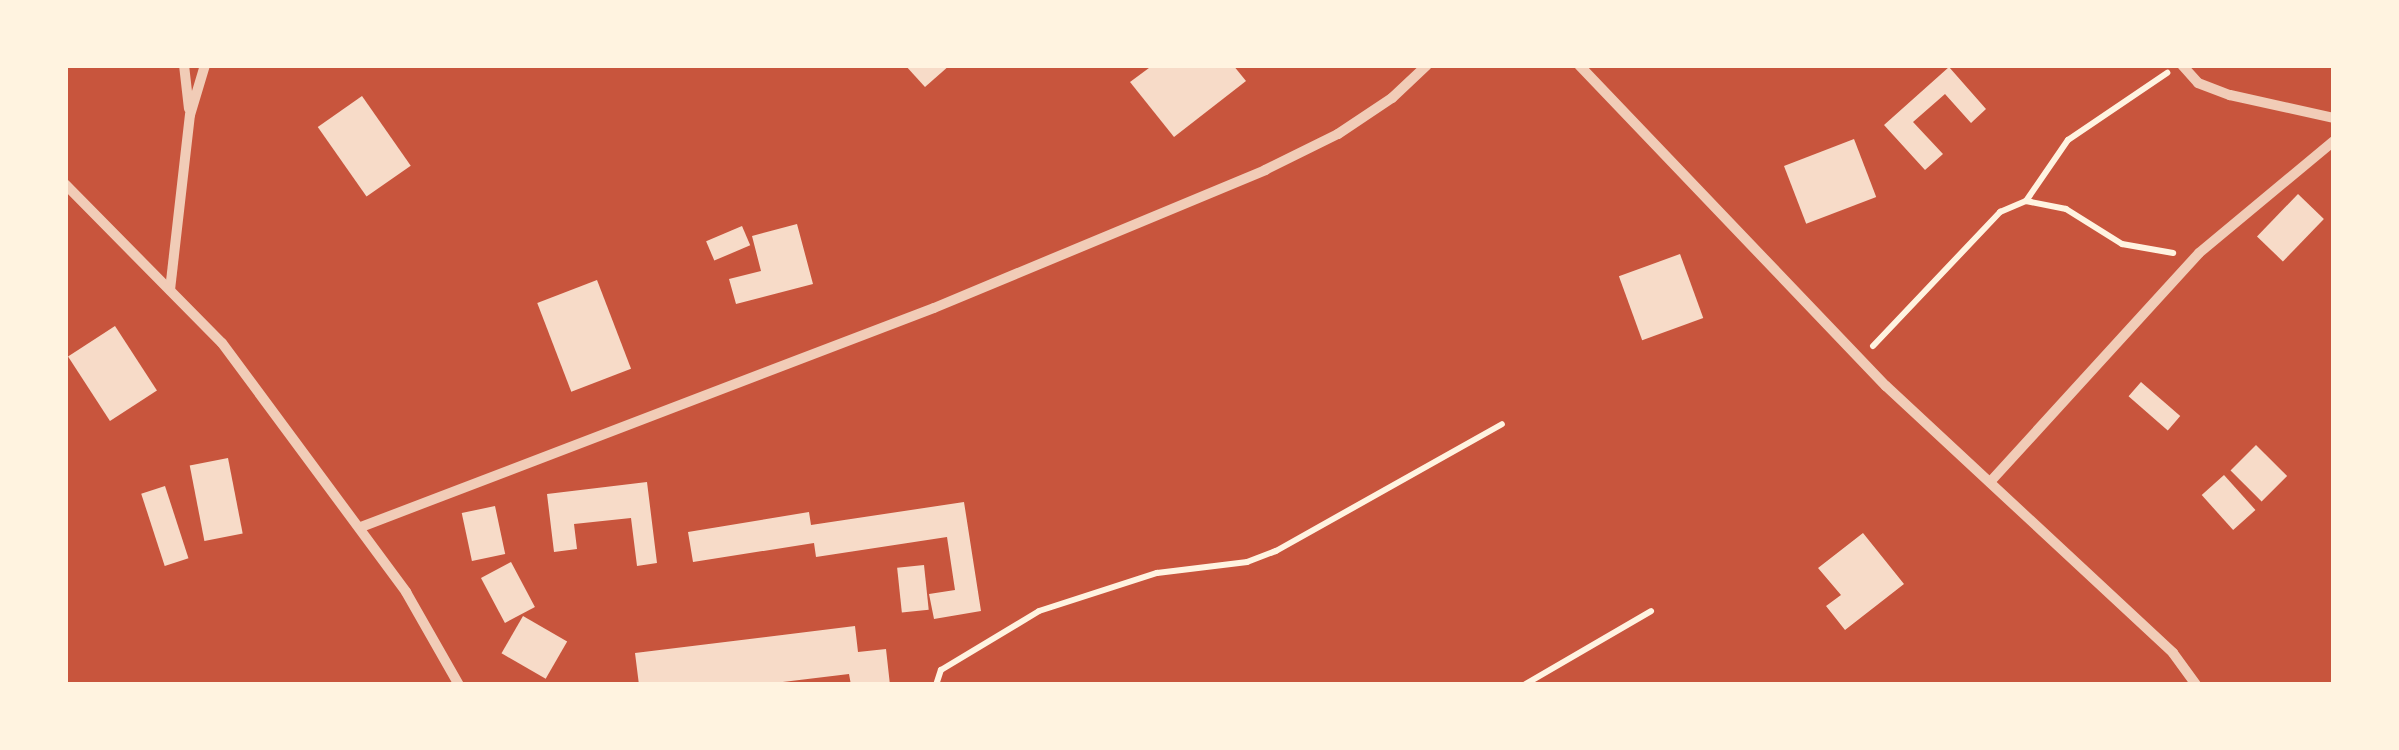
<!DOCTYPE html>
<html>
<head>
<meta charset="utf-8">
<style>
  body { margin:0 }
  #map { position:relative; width:2399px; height:750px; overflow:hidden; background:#c8553d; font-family:"Libre Baskerville",serif }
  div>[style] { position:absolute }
  .building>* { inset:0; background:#f7dbc8; transform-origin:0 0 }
  .path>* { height:6px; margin:-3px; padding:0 3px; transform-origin:3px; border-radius:3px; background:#fff3e0 }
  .minor>* { height:10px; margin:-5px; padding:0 5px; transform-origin:5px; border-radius:5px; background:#f1ccb7 }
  span { translate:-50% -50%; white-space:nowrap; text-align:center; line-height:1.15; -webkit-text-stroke:10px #fff3e0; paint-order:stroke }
  .frame { position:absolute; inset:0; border:68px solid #fff3e0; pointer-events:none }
</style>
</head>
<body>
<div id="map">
  <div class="building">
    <div style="clip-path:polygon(905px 65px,950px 65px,925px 87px)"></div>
    <div style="clip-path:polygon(1153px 65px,1233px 65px,1246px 81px,1174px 137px,1130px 82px)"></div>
    <div style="clip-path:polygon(1949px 67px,1986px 109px,1971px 123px,1945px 94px,1913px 122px,1943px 154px,1925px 170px,1884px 125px)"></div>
    <div style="left:362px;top:96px;width:85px;height:54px;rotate:55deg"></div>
    <div style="left:1854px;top:139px;width:62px;height:75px;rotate:69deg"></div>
    <div style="left:2298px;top:194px;width:36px;height:59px;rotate:44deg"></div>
    <div style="clip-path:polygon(797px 224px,813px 284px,736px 304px,729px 279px,761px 271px,752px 236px)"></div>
    <div style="left:742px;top:226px;width:21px;height:39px;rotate:67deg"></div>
    <div style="left:1680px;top:254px;width:68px;height:65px;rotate:70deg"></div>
    <div style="left:597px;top:280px;width:95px;height:64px;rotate:69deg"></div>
    <div style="left:115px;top:326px;width:77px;height:56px;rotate:57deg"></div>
    <div style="left:2141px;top:382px;width:52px;height:19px;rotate:41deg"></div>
    <div style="left:2256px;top:445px;width:44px;height:36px;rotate:45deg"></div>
    <div style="left:228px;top:458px;width:77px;height:39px;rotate:79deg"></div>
    <div style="left:2224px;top:475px;width:47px;height:30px;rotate:48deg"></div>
    <div style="clip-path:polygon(647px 482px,657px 563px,637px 566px,631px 518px,574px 524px,577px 549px,554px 552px,547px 494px)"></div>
    <div style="left:165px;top:486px;width:76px;height:25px;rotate:72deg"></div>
    <div style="clip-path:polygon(964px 502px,981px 611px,934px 619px,929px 594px,955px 590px,947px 537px,816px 557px,814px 543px,693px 562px,688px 532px,809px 512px,811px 525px)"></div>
    <div style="left:495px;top:506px;width:49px;height:34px;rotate:78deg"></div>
    <div style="clip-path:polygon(1863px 533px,1904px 584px,1845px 630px,1826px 606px,1841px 595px,1818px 568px)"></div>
    <div style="left:511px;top:562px;width:51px;height:34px;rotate:62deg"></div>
    <div style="left:924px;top:565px;width:45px;height:27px;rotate:84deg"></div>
    <div style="left:523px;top:616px;width:51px;height:43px;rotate:30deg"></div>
    <div style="clip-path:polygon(855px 626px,858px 652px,886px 649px,890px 685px,851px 685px,849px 674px,758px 685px,639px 685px,635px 653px)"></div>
  </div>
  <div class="path">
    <div style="left:2026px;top:201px;width:74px;rotate:-55.5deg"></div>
    <div style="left:2068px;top:140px;width:120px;rotate:-34.1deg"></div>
    <div style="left:1873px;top:346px;width:185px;rotate:-46.5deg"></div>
    <div style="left:2000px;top:212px;width:28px;rotate:-23deg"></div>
    <div style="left:2026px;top:201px;width:41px;rotate:11.3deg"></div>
    <div style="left:2066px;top:209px;width:66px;rotate:32deg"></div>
    <div style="left:2122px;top:244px;width:52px;rotate:10deg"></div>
    <div style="left:936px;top:685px;width:16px;rotate:-72deg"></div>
    <div style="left:941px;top:670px;width:114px;rotate:-31deg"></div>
    <div style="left:1039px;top:611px;width:124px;rotate:-17.9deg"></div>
    <div style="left:1157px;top:573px;width:91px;rotate:-7deg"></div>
    <div style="left:1247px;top:562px;width:31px;rotate:-21deg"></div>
    <div style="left:1276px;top:551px;width:259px;rotate:-29.3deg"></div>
    <div style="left:1524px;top:685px;width:147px;rotate:-30.2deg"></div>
  </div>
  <div class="minor">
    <div style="left:184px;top:65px;width:44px;rotate:83.5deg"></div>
    <div style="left:1579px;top:65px;width:444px;rotate:46.3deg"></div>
    <div style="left:1886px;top:386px;width:392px;rotate:42.9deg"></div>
    <div style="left:2173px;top:653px;width:39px;rotate:54deg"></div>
    <div style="left:2182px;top:65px;width:24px;rotate:48deg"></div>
    <div style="left:2198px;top:83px;width:34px;rotate:21deg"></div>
    <div style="left:2230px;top:95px;width:107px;rotate:12.5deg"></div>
    <div style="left:65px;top:184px;width:223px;rotate:45.4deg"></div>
    <div style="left:222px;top:343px;width:310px;rotate:53.5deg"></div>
    <div style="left:406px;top:592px;width:107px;rotate:60.3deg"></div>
    <div style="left:170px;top:290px;width:176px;rotate:-83.5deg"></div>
    <div style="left:190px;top:115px;width:52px;rotate:-73.3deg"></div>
    <div style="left:1990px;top:482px;width:310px;rotate:-47.6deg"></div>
    <div style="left:2199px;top:253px;width:175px;rotate:-39.7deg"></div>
    <div style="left:361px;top:527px;width:613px;rotate:-20.92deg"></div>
    <div style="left:934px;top:308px;width:359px;rotate:-22.6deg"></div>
    <div style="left:1265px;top:170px;width:81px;rotate:-26.3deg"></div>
    <div style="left:1338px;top:134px;width:65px;rotate:-33.7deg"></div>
    <div style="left:1392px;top:98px;width:48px;rotate:-43.3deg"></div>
  </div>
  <div class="frame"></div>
</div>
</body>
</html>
